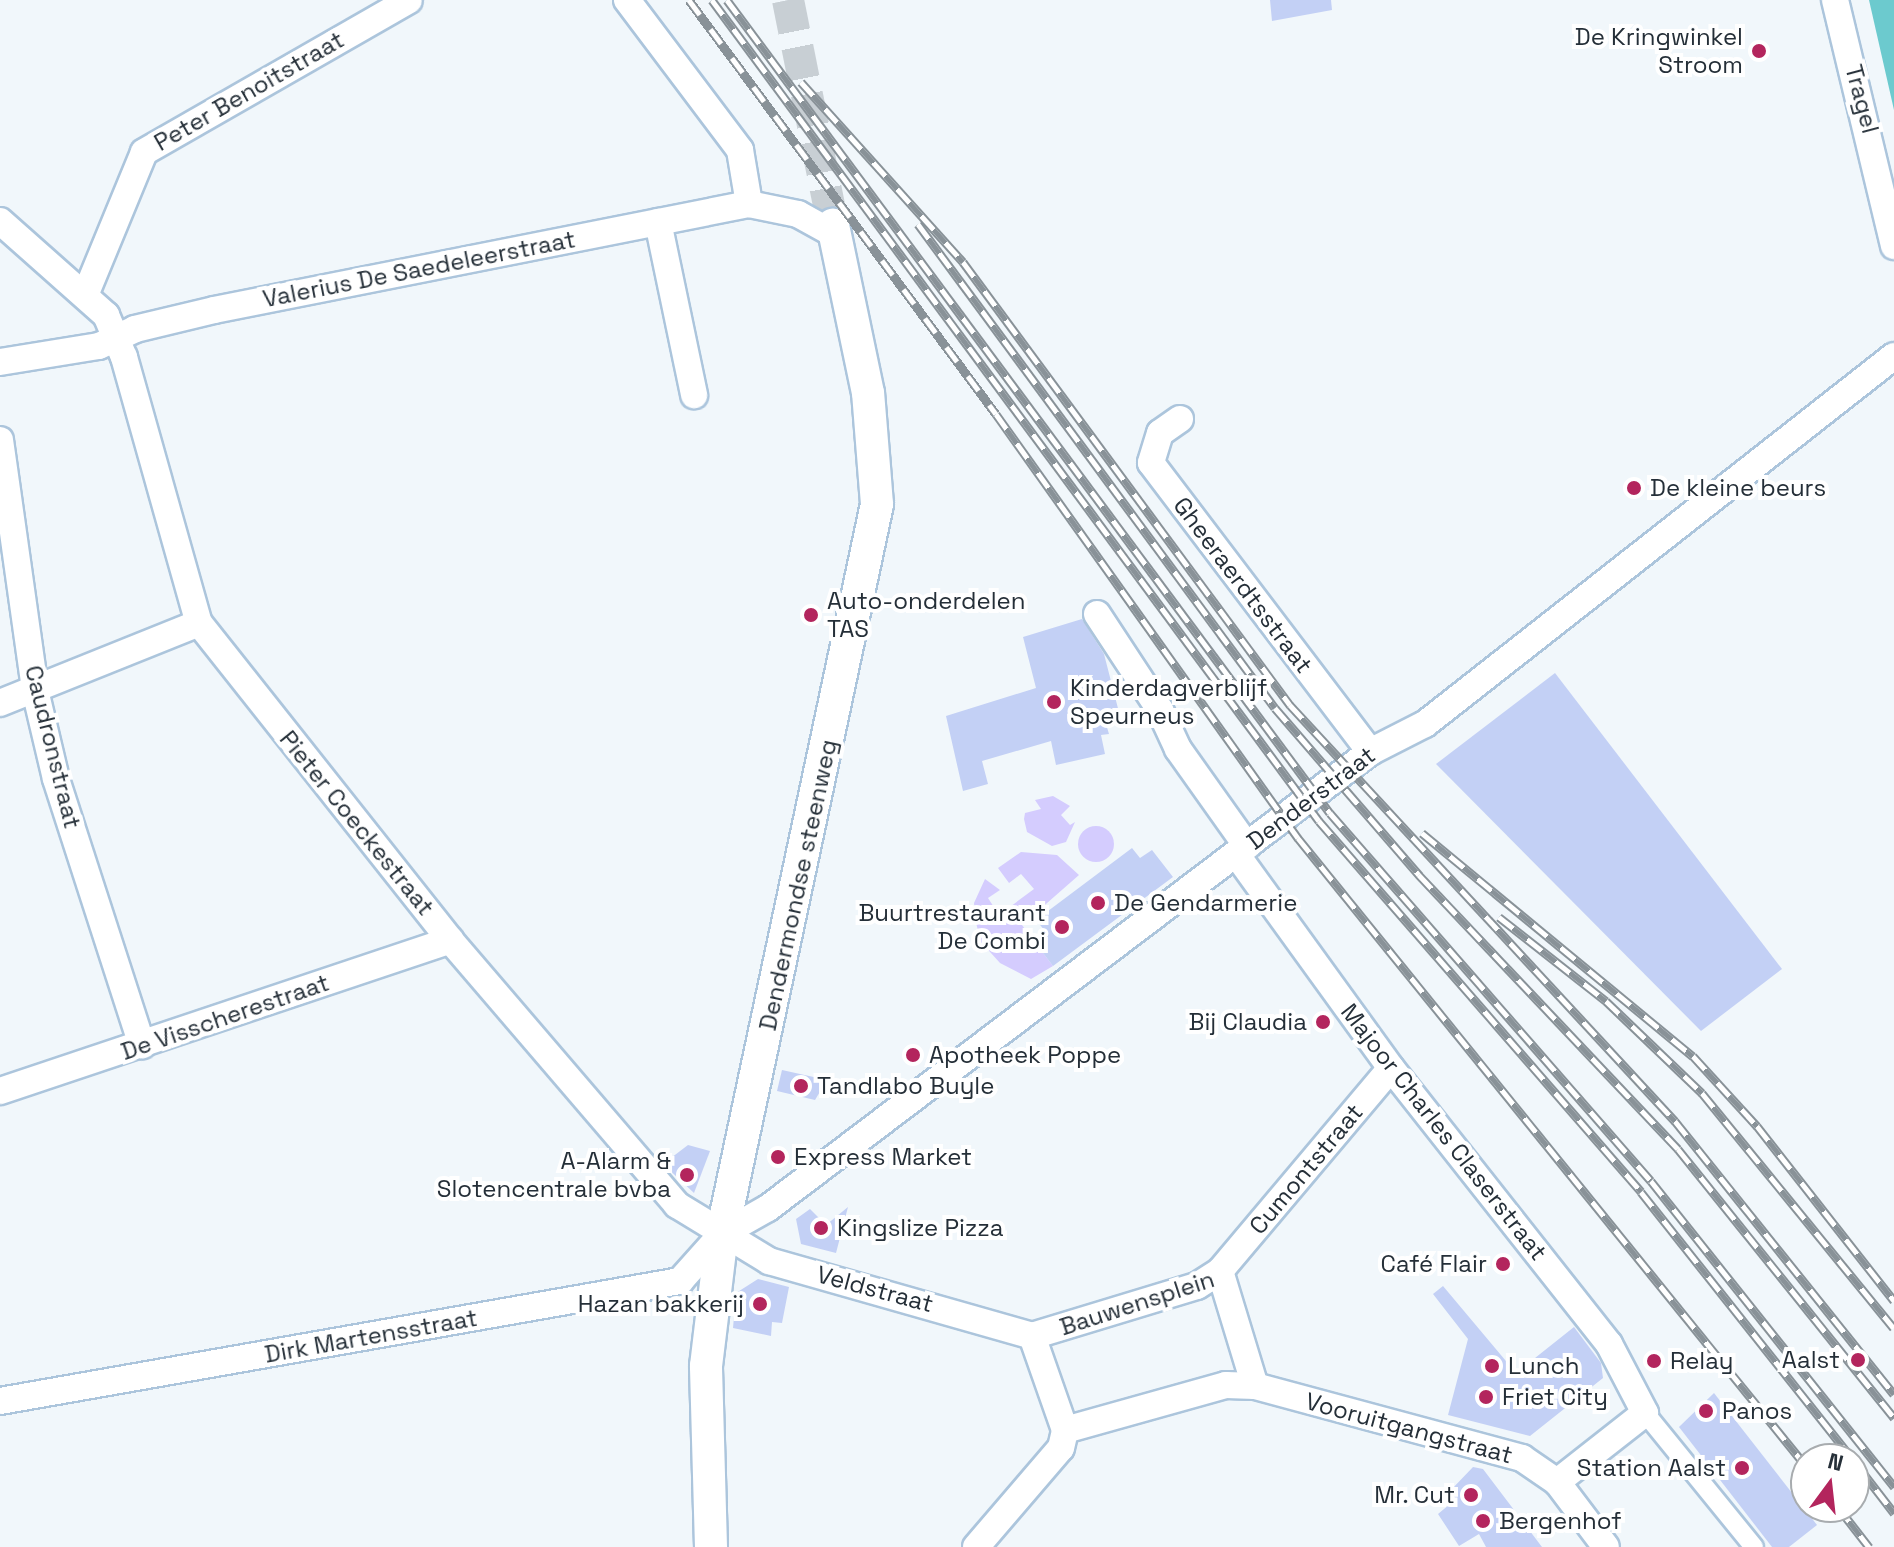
<!DOCTYPE html>
<html>
<head>
<meta charset="utf-8">
<style>
  body { margin:0 }
  #map { position:relative; width:1894px; height:1547px; overflow:hidden; background:#f1f7fb; font-family:"Space Grotesk",sans-serif }
  div>[style] { position:absolute }
  .green>* { inset:0; background:#d4ccfe }
  .round { border-radius:50% }
  .water>* { inset:0; background:#6ccace }
  .building>* { inset:0; background:#c3d0f5 }
  .tertiary-tunnel>* { height:32px; margin-top:-16px; transform-origin:0; background:repeating-linear-gradient(90deg,#c8cfd4 0 32px,transparent 0 48px) }
  .roads { filter:drop-shadow(2px 0 #acc5dc) drop-shadow(-2px 0 #acc5dc) drop-shadow(0 2px #acc5dc) drop-shadow(0 -2px #acc5dc) }
  .pedestrian>* { height:18px; margin:-9px; padding:0 9px; transform-origin:9px; border-radius:9px; background:#fff }
  .minor>* { height:26px; margin:-13px; padding:0 13px; transform-origin:13px; border-radius:13px; background:#fff }
  .tertiary>* { height:32px; margin:-16px; padding:0 16px; transform-origin:16px; border-radius:16px; background:#fff }
  .rail>* { height:9px; margin-top:-4.5px; transform-origin:0; background:repeating-linear-gradient(90deg,#fff 0 18px,#899298 0 36px); box-sizing:border-box; border-block:2px solid #899298 }
  .dots>* { width:22px; height:22px; translate:-50% -50%; box-sizing:border-box; border:4px solid #fff; border-radius:50% }
  span { translate:-50% -50%; white-space:nowrap; text-align:center; line-height:1.15; -webkit-text-stroke:8px #fff; paint-order:stroke }
  .poi-label { font-size:24px; color:#252f38 }
  .right { translate:-100% -50%; text-align:right }
  .left { translate:0 -50%; text-align:left }
  .street-label { font-size:24px; color:#252f38 }
  .north { position:absolute; left:1790px; top:1443px; width:80px; height:80px; box-sizing:border-box; background:#fff; border:2px solid #a8acaf; border-radius:50%; rotate:15deg; font-size:22px; font-weight:700; line-height:32px; text-align:center; color:#252f38 }
  .north::after { content:''; display:block; margin:auto; width:28px; height:36px; background:#b3255d; clip-path:polygon(50% 0,100% 100%,50% 72%,0 100%) }
</style>
</head>
<body>
<div id="map">
  <div class="green">
    <div style="clip-path:polygon(1053px 796px,1070px 806px,1061px 815px,1070px 825px,1075px 822px,1066px 842px,1052px 846px,1027px 832px,1024px 819px,1025px 813px,1041px 809px,1035px 800px)"></div>
    <div class="round" style="left:1078px;top:826px;width:36px;height:36px"></div>
    <div style="clip-path:polygon(1021px 852px,1057px 855px,1079px 875px,1022px 925px,1053px 966px,1031px 979px,1000px 963px,981px 942px,975px 919px,974px 903px,985px 879px,1000px 890px,988px 898px,999px 915px,1034px 889px,1021px 874px,1009px 883px,998px 868px)"></div>
  </div>
  <div class="water">
    <div style="clip-path:polygon(1869px 0,1894px 0,1894px 110px)"></div>
  </div>
  <div class="building">
    <div style="clip-path:polygon(1270px 0,1331px 0,1332px 10px,1272px 21px)"></div>
    <div style="clip-path:polygon(1082px 619px,1104px 654px,1121px 720px,1106px 724px,1109px 734px,1101px 735px,1105px 754px,1056px 765px,1051px 741px,982px 761px,988px 784px,963px 791px,946px 716px,1036px 688px,1023px 637px)"></div>
    <div style="clip-path:polygon(1555px 673px,1782px 969px,1701px 1031px,1436px 764px)"></div>
    <div style="clip-path:polygon(1132px 848px,1140px 858px,1152px 850px,1173px 877px,1053px 966px,1033px 940px,1045px 931px,1036px 920px)"></div>
    <div style="clip-path:polygon(782px 1070px,827px 1080px,815px 1100px,777px 1091px)"></div>
    <div style="clip-path:polygon(688px 1145px,710px 1151px,694px 1193px,663px 1164px)"></div>
    <div style="clip-path:polygon(848px 1207px,836px 1253px,801px 1244px,796px 1219px,810px 1209px,826px 1225px)"></div>
    <div style="clip-path:polygon(758px 1279px,789px 1287px,782px 1323px,772px 1322px,771px 1336px,733px 1328px,736px 1293px)"></div>
    <div style="clip-path:polygon(1443px 1286px,1516px 1373px,1574px 1327px,1601px 1363px,1603px 1378px,1530px 1436px,1448px 1415px,1468px 1339px,1433px 1294px)"></div>
    <div style="clip-path:polygon(1714px 1393px,1817px 1525px,1789px 1547px,1772px 1547px,1679px 1427px)"></div>
    <div style="clip-path:polygon(1473px 1467px,1483px 1469px,1542px 1547px,1486px 1547px,1479px 1534px,1459px 1546px,1438px 1514px,1456px 1499px,1450px 1491px)"></div>
  </div>
  <div class="tertiary-tunnel">
    <div style="left:788px;top:0;width:229px;rotate:78.7deg"></div>
  </div>
  <div class="roads">
    <div class="pedestrian">
      <div style="left:1645px;top:1413px;width:173px;rotate:50.9deg"></div>
    </div>
    <div class="minor">
      <div style="left:627px;top:0;width:188px;rotate:53deg"></div>
      <div style="left:740px;top:150px;width:55px;rotate:80.5deg"></div>
      <div style="left:1835px;top:0;width:253px;rotate:76.5deg"></div>
      <div style="left:0;top:221px;width:142px;rotate:41.6deg"></div>
      <div style="left:106px;top:315px;width:46px;rotate:66.8deg"></div>
      <div style="left:124px;top:357px;width:276px;rotate:74.3deg"></div>
      <div style="left:199px;top:623px;width:404px;rotate:51.6deg"></div>
      <div style="left:450px;top:940px;width:349px;rotate:49.4deg"></div>
      <div style="left:677px;top:1205px;width:108px;rotate:31.3deg"></div>
      <div style="left:769px;top:1261px;width:273px;rotate:15.9deg"></div>
      <div style="left:658px;top:222px;width:177px;rotate:78.2deg"></div>
      <div style="left:86px;top:293px;width:152px;rotate:-67.6deg"></div>
      <div style="left:144px;top:152px;width:305px;rotate:-29.8deg"></div>
      <div style="left:0;top:362px;width:100px;rotate:-9.2deg"></div>
      <div style="left:99px;top:346px;width:40px;rotate:-25deg"></div>
      <div style="left:135px;top:329px;width:81px;rotate:-13.5deg"></div>
      <div style="left:214px;top:310px;width:545px;rotate:-11.21deg"></div>
      <div style="left:749px;top:204px;width:50px;rotate:11.5deg"></div>
      <div style="left:798px;top:214px;width:43px;rotate:28.9deg"></div>
      <div style="left:1180px;top:419px;width:24px;rotate:145deg"></div>
      <div style="left:1160px;top:433px;width:31px;rotate:107deg"></div>
      <div style="left:1151px;top:463px;width:363px;rotate:52.8deg"></div>
      <div style="left:0;top:440px;width:252px;rotate:82deg"></div>
      <div style="left:35px;top:690px;width:91px;rotate:76.7deg"></div>
      <div style="left:56px;top:779px;width:280px;rotate:72.1deg"></div>
      <div style="left:1097px;top:614px;width:115px;rotate:56.7deg"></div>
      <div style="left:1160px;top:710px;width:43px;rotate:65.2deg"></div>
      <div style="left:1178px;top:749px;width:119px;rotate:54.6deg"></div>
      <div style="left:0;top:703px;width:214px;rotate:-21.9deg"></div>
      <div style="left:1236px;top:854px;width:264px;rotate:54.1deg"></div>
      <div style="left:1391px;top:1068px;width:352px;rotate:51.7deg"></div>
      <div style="left:1609px;top:1344px;width:78px;rotate:62.4deg"></div>
      <div style="left:1645px;top:1413px;width:112px;rotate:141.9deg"></div>
      <div style="left:0;top:1091px;width:475px;rotate:-18.5deg"></div>
      <div style="left:1220px;top:1271px;width:265px;rotate:-49.9deg"></div>
      <div style="left:0;top:1401px;width:691px;rotate:-10.01deg"></div>
      <div style="left:680px;top:1281px;width:63px;rotate:-48.2deg"></div>
      <div style="left:722px;top:1234px;width:53px;rotate:-29.5deg"></div>
      <div style="left:768px;top:1208px;width:755px;rotate:-37.14deg"></div>
      <div style="left:1370px;top:752px;width:62px;rotate:-27deg"></div>
      <div style="left:1425px;top:724px;width:596px;rotate:-38.12deg"></div>
      <div style="left:1065px;top:1430px;width:167px;rotate:-15.6deg"></div>
      <div style="left:1226px;top:1385px;width:29px;rotate:2deg"></div>
      <div style="left:1255px;top:1386px;width:277px;rotate:15.1deg"></div>
      <div style="left:1522px;top:1458px;width:42px;rotate:34.4deg"></div>
      <div style="left:1557px;top:1482px;width:81px;rotate:53deg"></div>
      <div style="left:976px;top:1547px;width:130px;rotate:-49.4deg"></div>
      <div style="left:1061px;top:1448px;width:18px;rotate:-77deg"></div>
      <div style="left:1065px;top:1430px;width:100px;rotate:-109.3deg"></div>
      <div style="left:1032px;top:1336px;width:172px;rotate:-16.9deg"></div>
      <div style="left:1197px;top:1286px;width:27px;rotate:-33deg"></div>
      <div style="left:1220px;top:1271px;width:120px;rotate:73.1deg"></div>
    </div>
    <div class="tertiary">
      <div style="left:711px;top:1547px;width:181px;rotate:-91.6deg"></div>
      <div style="left:706px;top:1366px;width:133px;rotate:-83.1deg"></div>
      <div style="left:722px;top:1234px;width:746px;rotate:-78.01deg"></div>
      <div style="left:877px;top:504px;width:111px;rotate:-94.6deg"></div>
      <div style="left:868px;top:393px;width:172px;rotate:-101.8deg"></div>
    </div>
  </div>
  <div class="rail">
    <div style="left:689px;top:0;width:515px;rotate:53.44deg"></div>
    <div style="left:996px;top:414px;width:521px;rotate:54.54deg"></div>
    <div style="left:1298px;top:838px;width:808px;rotate:51.03deg"></div>
    <div style="left:712px;top:0;width:1021px;rotate:53.52deg"></div>
    <div style="left:1319px;top:821px;width:491px;rotate:49deg"></div>
    <div style="left:1641px;top:1192px;width:341px;rotate:51.6deg"></div>
    <div style="left:727px;top:0;width:1012px;rotate:53.44deg"></div>
    <div style="left:1330px;top:813px;width:488px;rotate:48.9deg"></div>
    <div style="left:1651px;top:1181px;width:391px;rotate:51.5deg"></div>
    <div style="left:801px;top:82px;width:242px;rotate:48deg"></div>
    <div style="left:963px;top:262px;width:551px;rotate:53.57deg"></div>
    <div style="left:1290px;top:705px;width:567px;rotate:47.22deg"></div>
    <div style="left:1675px;top:1121px;width:350px;rotate:51.3deg"></div>
    <div style="left:918px;top:224px;width:601px;rotate:53.59deg"></div>
    <div style="left:1275px;top:708px;width:221px;rotate:49.2deg"></div>
    <div style="left:1419px;top:875px;width:377px;rotate:46.6deg"></div>
    <div style="left:1678px;top:1149px;width:345px;rotate:51.2deg"></div>
    <div style="left:1422px;top:833px;width:351px;rotate:39.5deg"></div>
    <div style="left:1693px;top:1056px;width:95px;rotate:47.6deg"></div>
    <div style="left:1757px;top:1126px;width:222px;rotate:51.9deg"></div>
    <div style="left:1499px;top:917px;width:136px;rotate:38.1deg"></div>
    <div style="left:1606px;top:1001px;width:133px;rotate:43.8deg"></div>
    <div style="left:1702px;top:1093px;width:303px;rotate:50.8deg"></div>
    <div style="left:1854px;top:1461px;width:66px;rotate:52.4deg"></div>
    <div style="left:1838px;top:1507px;width:51px;rotate:52.2deg"></div>
  </div>
  <div class="dots">
    <div style="left:1759px;top:51px;background:#b3255d"></div>
    <div style="left:1634px;top:488px;background:#b3255d"></div>
    <div style="left:811px;top:615px;background:#b3255d"></div>
    <div style="left:1054px;top:702px;background:#b3255d"></div>
    <div style="left:1098px;top:903px;background:#b3255d"></div>
    <div style="left:1062px;top:927px;background:#b3255d"></div>
    <div style="left:1323px;top:1022px;background:#b3255d"></div>
    <div style="left:913px;top:1055px;background:#b3255d"></div>
    <div style="left:801px;top:1086px;background:#b3255d"></div>
    <div style="left:778px;top:1157px;background:#b3255d"></div>
    <div style="left:687px;top:1175px;background:#b3255d"></div>
    <div style="left:821px;top:1228px;background:#b3255d"></div>
    <div style="left:1503px;top:1264px;background:#b3255d"></div>
    <div style="left:760px;top:1304px;background:#b3255d"></div>
    <div style="left:1858px;top:1360px;background:#b3255d"></div>
    <div style="left:1654px;top:1361px;background:#b3255d"></div>
    <div style="left:1492px;top:1366px;background:#b3255d"></div>
    <div style="left:1486px;top:1397px;background:#b3255d"></div>
    <div style="left:1706px;top:1411px;background:#b3255d"></div>
    <div style="left:1742px;top:1468px;background:#b3255d"></div>
    <div style="left:1471px;top:1495px;background:#b3255d"></div>
    <div style="left:1483px;top:1521px;background:#b3255d"></div>
  </div>
  <div class="poi-label">
    <span class="right" style="left:1743px;top:51px">De Kringwinkel<br>Stroom</span>
    <span class="left" style="left:1650px;top:488px">De kleine beurs</span>
    <span class="left" style="left:827px;top:615px">Auto-onderdelen<br>TAS</span>
    <span class="left" style="left:1070px;top:702px">Kinderdagverblijf<br>Speurneus</span>
    <span class="left" style="left:1114px;top:903px">De Gendarmerie</span>
    <span class="right" style="left:1046px;top:927px">Buurtrestaurant<br>De Combi</span>
    <span class="right" style="left:1307px;top:1022px">Bij Claudia</span>
    <span class="left" style="left:929px;top:1055px">Apotheek Poppe</span>
    <span class="left" style="left:817px;top:1086px">Tandlabo Buyle</span>
    <span class="left" style="left:794px;top:1157px">Express Market</span>
    <span class="right" style="left:671px;top:1175px">A-Alarm &amp;<br>Slotencentrale bvba</span>
    <span class="left" style="left:837px;top:1228px">Kingslize Pizza</span>
    <span class="right" style="left:1487px;top:1264px">Café Flair</span>
    <span class="right" style="left:744px;top:1304px">Hazan bakkerij</span>
    <span class="right" style="left:1840px;top:1360px">Aalst</span>
    <span class="left" style="left:1670px;top:1361px">Relay</span>
    <span class="left" style="left:1508px;top:1366px">Lunch</span>
    <span class="left" style="left:1502px;top:1397px">Friet City</span>
    <span class="left" style="left:1722px;top:1411px">Panos</span>
    <span class="right" style="left:1726px;top:1468px">Station Aalst</span>
    <span class="right" style="left:1455px;top:1495px">Mr. Cut</span>
    <span class="left" style="left:1499px;top:1521px">Bergenhof</span>
  </div>
  <div class="street-label">
    <span style="left:249px;top:91px;rotate:-30deg">Peter Benoitstraat</span>
    <span style="left:1862px;top:99px;rotate:75deg">Tragel</span>
    <span style="left:419px;top:269px;rotate:-11deg">Valerius De Saedeleerstraat</span>
    <span style="left:1243px;top:585px;rotate:53deg">Gheeraerdtsstraat</span>
    <span style="left:53px;top:747px;rotate:76deg">Caudronstraat</span>
    <span style="left:1311px;top:798px;rotate:-37deg">Denderstraat</span>
    <span style="left:357px;top:823px;rotate:51deg">Pieter Coeckestraat</span>
    <span style="left:798px;top:885px;rotate:-78deg">Dendermondse steenweg</span>
    <span style="left:225px;top:1017px;rotate:-19deg">De Visscherestraat</span>
    <span style="left:1444px;top:1132px;rotate:52deg">Majoor Charles Claserstraat</span>
    <span style="left:1306px;top:1169px;rotate:-50deg">Cumontstraat</span>
    <span style="left:875px;top:1289px;rotate:15deg">Veldstraat</span>
    <span style="left:1137px;top:1303px;rotate:-18deg">Bauwensplein</span>
    <span style="left:371px;top:1336px;rotate:-10deg">Dirk Martensstraat</span>
    <span style="left:1409px;top:1428px;rotate:15deg">Vooruitgangstraat</span>
  </div>
  <div class="north">N</div>
</div>
</body>
</html>
